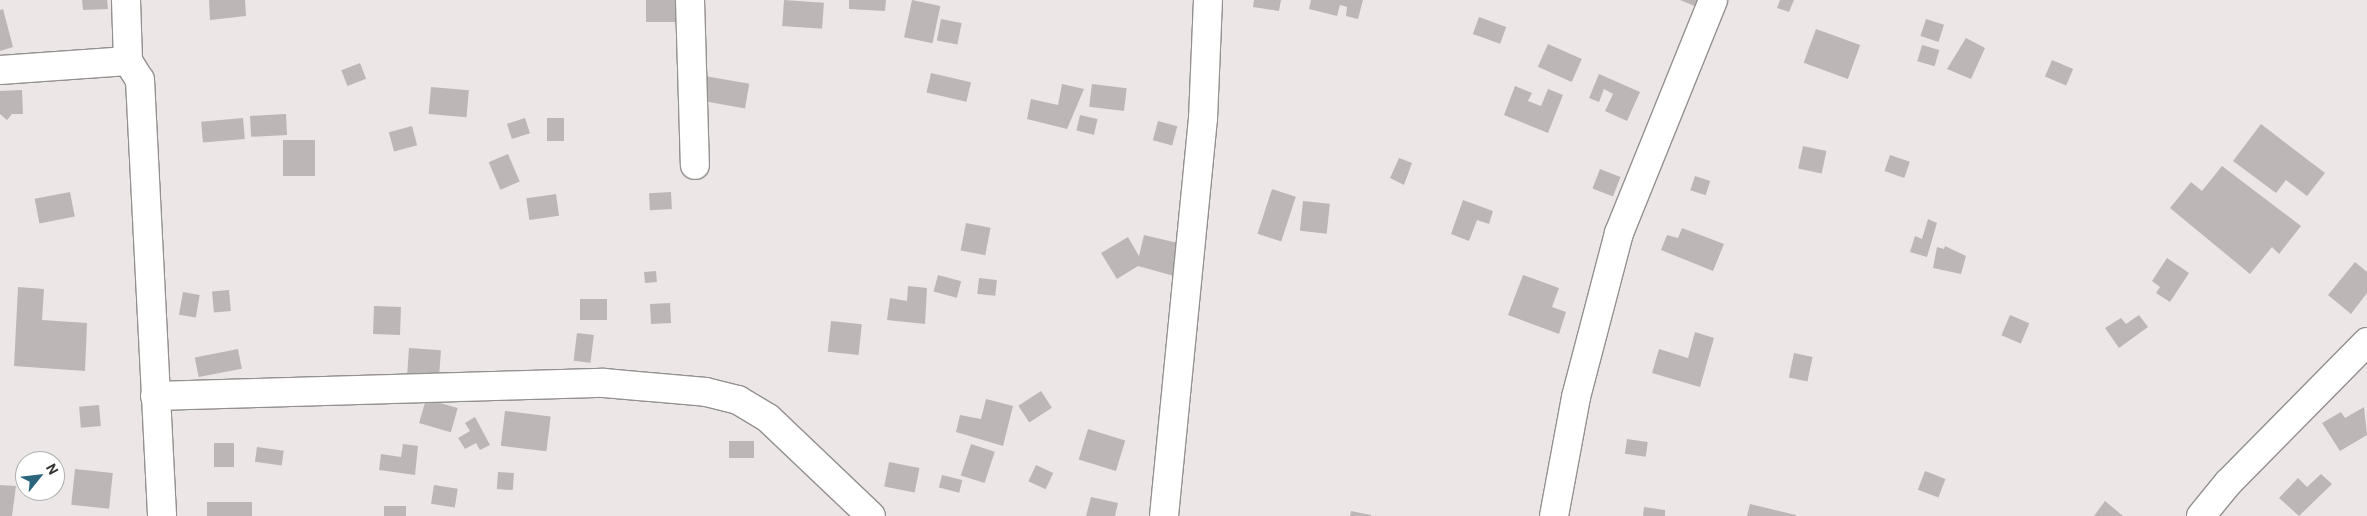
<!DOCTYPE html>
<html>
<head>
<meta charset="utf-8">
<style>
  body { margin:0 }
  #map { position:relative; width:2367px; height:516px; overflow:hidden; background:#ece7e6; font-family:Roboto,sans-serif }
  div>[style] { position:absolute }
  .building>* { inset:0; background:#bcb7b6; transform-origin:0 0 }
  .roads { filter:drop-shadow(1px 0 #94908f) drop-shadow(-1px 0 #94908f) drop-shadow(0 1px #94908f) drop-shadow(0 -1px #94908f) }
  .minor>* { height:28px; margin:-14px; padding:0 14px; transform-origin:14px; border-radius:14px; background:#fff }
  span { translate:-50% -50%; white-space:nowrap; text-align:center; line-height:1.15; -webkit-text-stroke:5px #fff; paint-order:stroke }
  .north { position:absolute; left:15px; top:451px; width:50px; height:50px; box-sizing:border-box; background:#fff; border:1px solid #afaeae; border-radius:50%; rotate:61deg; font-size:14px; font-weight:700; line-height:20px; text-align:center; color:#363534 }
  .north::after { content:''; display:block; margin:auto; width:18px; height:22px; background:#2a657d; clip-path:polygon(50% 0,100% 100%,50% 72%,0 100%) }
</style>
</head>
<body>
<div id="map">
  <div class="building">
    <div style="clip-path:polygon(82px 0,107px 0,108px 9px,83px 10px)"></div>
    <div style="clip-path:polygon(209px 0,245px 0,246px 16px,210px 20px)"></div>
    <div style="left:646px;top:0;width:34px;height:22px"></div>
    <div style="left:784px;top:0;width:40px;height:26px;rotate:4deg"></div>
    <div style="clip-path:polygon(849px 0,886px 0,885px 11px,849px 9px)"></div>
    <div style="left:912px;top:0;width:29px;height:38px;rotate:12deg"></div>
    <div style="clip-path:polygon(1254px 0,1281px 0,1279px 11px,1253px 7px)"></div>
    <div style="clip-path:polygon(1311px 0,1363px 0,1358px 19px,1346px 16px,1347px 7px,1340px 5px,1337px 16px,1309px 9px)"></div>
    <div style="clip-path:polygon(1680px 0,1700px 0,1697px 7px)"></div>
    <div style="clip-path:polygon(1780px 0,1794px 0,1789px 12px,1777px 8px)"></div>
    <div style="clip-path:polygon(3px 9px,13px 47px,0 51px,0 10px)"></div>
    <div style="left:1479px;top:17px;width:29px;height:18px;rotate:20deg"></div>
    <div style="left:941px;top:19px;width:21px;height:22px;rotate:11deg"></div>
    <div style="left:1926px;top:19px;width:19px;height:18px;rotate:18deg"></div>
    <div style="left:1816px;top:29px;width:47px;height:36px;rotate:20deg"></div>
    <div style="clip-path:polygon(1966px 38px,1985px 48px,1971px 79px,1947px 69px)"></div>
    <div style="left:1548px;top:44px;width:37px;height:25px;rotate:24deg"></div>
    <div style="left:1922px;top:45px;width:18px;height:17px;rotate:16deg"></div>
    <div style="left:2052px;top:60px;width:23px;height:18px;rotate:23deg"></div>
    <div style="left:360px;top:63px;width:17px;height:20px;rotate:69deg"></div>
    <div style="left:931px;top:73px;width:41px;height:20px;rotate:13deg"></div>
    <div style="clip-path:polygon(1599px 74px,1640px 92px,1627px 121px,1605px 111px,1613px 94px,1604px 89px,1599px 102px,1589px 98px)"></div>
    <div style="left:705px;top:76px;width:45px;height:25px;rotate:10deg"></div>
    <div style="clip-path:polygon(1062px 84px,1084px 89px,1067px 129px,1027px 119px,1031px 99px,1058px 105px)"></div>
    <div style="left:1092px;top:84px;width:35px;height:23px;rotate:7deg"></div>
    <div style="clip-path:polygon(1515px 86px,1532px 93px,1528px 101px,1541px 106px,1548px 89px,1563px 95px,1548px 133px,1504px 115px)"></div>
    <div style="left:431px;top:87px;width:38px;height:27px;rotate:5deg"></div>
    <div style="clip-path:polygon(22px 90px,23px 114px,12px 114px,7px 120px,0 114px,0 91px)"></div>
    <div style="left:286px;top:114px;width:21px;height:36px;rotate:87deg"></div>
    <div style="left:1080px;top:115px;width:18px;height:16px;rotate:13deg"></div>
    <div style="left:243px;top:118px;width:21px;height:42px;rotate:85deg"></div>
    <div style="left:525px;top:118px;width:16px;height:19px;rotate:72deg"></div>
    <div style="left:547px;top:118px;width:17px;height:23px"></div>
    <div style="left:1158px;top:121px;width:20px;height:20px;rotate:15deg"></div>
    <div style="clip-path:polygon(2261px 124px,2325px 173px,2307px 196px,2286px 180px,2276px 193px,2233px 161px)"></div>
    <div style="left:412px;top:126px;width:20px;height:24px;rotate:75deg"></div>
    <div style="left:283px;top:140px;width:32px;height:36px"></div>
    <div style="left:1803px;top:146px;width:24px;height:23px;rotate:12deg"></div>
    <div style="left:508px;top:154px;width:30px;height:21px;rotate:67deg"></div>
    <div style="left:1890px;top:155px;width:21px;height:17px;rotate:19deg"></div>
    <div style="clip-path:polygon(1399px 158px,1412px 163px,1404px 185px,1390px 178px)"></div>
    <div style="clip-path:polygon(2222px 166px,2301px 226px,2279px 254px,2272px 247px,2250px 274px,2170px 208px,2191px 182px,2202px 191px)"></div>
    <div style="left:1600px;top:169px;width:22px;height:21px;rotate:21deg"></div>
    <div style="left:1695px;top:176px;width:16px;height:15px;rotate:18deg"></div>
    <div style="left:1272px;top:189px;width:25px;height:47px;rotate:18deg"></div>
    <div style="left:70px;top:192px;width:25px;height:36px;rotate:79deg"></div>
    <div style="left:671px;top:192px;width:17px;height:22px;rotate:87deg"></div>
    <div style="left:556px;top:194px;width:22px;height:30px;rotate:82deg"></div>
    <div style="clip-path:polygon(1463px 200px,1493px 211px,1489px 224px,1477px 220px,1469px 241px,1451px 234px)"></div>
    <div style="left:1303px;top:201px;width:27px;height:30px;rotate:6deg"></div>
    <div style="clip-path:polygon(1928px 219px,1937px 223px,1927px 257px,1910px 252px,1915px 236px,1922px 239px)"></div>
    <div style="left:966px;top:223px;width:25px;height:28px;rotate:11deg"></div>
    <div style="clip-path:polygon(1682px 228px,1724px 244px,1713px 271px,1661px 250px,1667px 235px,1678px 238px)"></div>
    <div style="clip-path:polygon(1144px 235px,1182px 244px,1174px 276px,1138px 266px,1117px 279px,1101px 253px,1128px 237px,1139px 256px)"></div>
    <div style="clip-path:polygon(1945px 246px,1966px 256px,1961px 274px,1933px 268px,1937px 247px,1944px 249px)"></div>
    <div style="clip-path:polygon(2167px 258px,2189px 273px,2170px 302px,2156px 293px,2160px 287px,2152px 281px)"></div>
    <div style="clip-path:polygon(2355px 262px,2367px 272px,2367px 293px,2351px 314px,2328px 295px)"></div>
    <div style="left:656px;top:271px;width:11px;height:12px;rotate:85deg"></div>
    <div style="left:938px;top:275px;width:24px;height:17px;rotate:15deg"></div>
    <div style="clip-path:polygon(1523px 275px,1559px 288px,1552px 307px,1566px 312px,1559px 334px,1508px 315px)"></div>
    <div style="left:979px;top:278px;width:18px;height:16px;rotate:6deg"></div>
    <div style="clip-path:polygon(908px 286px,927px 288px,925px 324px,887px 320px,890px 298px,907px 301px)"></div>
    <div style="clip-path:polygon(18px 287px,44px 289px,42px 320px,87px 323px,85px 371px,14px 366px)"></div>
    <div style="left:229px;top:290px;width:21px;height:17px;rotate:85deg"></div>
    <div style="left:183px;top:292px;width:17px;height:23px;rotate:10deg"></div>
    <div style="left:580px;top:299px;width:27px;height:21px"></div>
    <div style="left:670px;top:303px;width:20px;height:20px;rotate:87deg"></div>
    <div style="left:374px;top:306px;width:27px;height:28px;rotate:2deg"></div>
    <div style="left:2010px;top:315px;width:21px;height:22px;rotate:23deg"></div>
    <div style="clip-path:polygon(2139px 315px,2148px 327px,2119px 348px,2105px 328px,2121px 318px,2126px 324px)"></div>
    <div style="left:831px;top:321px;width:31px;height:31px;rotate:6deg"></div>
    <div style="clip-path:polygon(1695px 332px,1714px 338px,1700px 387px,1652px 373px,1659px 349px,1688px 358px)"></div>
    <div style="left:577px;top:333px;width:17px;height:28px;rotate:7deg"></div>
    <div style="left:409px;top:348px;width:32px;height:29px;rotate:4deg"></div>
    <div style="left:238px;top:349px;width:20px;height:44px;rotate:79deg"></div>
    <div style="left:1794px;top:353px;width:19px;height:25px;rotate:12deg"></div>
    <div style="left:1041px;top:391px;width:20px;height:27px;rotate:57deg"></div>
    <div style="left:426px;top:399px;width:33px;height:25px;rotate:16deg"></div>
    <div style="clip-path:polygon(986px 399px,1013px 406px,1003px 446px,956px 432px,960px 415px,981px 419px)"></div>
    <div style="left:99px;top:405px;width:21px;height:20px;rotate:85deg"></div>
    <div style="clip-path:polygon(2364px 407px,2367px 435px,2340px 451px,2322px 423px,2341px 412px,2345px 418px)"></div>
    <div style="left:505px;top:411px;width:46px;height:35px;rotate:7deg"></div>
    <div style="clip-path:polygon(475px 417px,490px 445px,480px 450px,476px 443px,465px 449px,458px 438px,470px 431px,465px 423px)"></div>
    <div style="left:1088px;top:429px;width:39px;height:32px;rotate:17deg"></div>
    <div style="left:1627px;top:439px;width:21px;height:15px;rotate:8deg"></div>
    <div style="left:729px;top:441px;width:25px;height:17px"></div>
    <div style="left:214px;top:443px;width:20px;height:24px"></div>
    <div style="clip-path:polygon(403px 444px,418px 446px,415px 475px,379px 470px,381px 454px,401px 457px)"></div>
    <div style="left:971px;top:444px;width:25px;height:33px;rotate:18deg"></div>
    <div style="left:257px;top:447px;width:27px;height:15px;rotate:8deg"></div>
    <div style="left:889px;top:462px;width:31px;height:25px;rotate:11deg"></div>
    <div style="left:1036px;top:465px;width:19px;height:18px;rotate:25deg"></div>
    <div style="left:75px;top:469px;width:38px;height:36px;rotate:6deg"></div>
    <div style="left:1925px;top:471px;width:22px;height:20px;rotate:21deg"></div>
    <div style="left:498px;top:472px;width:16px;height:17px;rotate:4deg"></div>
    <div style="clip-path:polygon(2321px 474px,2332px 484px,2299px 516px,2279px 498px,2298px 478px,2307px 487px)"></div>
    <div style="left:942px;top:475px;width:21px;height:13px;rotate:14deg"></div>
    <div style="clip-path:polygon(0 485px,16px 486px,12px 516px,0 516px)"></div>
    <div style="left:434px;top:485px;width:24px;height:19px;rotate:9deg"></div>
    <div style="clip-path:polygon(1091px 497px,1118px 503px,1115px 516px,1086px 516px)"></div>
    <div style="clip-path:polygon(2105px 501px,2123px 516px,2094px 516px)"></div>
    <div style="left:207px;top:502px;width:45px;height:14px"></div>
    <div style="clip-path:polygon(1750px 504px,1796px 515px,1796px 516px,1747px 516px)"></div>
    <div style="left:384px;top:506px;width:22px;height:10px"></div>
    <div style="clip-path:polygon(1644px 507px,1665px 510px,1665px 516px,1643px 516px)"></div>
    <div style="clip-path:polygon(1351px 511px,1371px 515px,1371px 516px,1350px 516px)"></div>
  </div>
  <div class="roads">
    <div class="minor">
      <div style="left:126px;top:0;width:61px;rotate:88.1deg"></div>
      <div style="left:690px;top:0;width:165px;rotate:88.3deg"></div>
      <div style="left:0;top:70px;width:128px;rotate:-4deg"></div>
      <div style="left:128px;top:61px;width:22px;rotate:58deg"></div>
      <div style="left:140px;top:80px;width:437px;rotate:87.1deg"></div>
      <div style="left:155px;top:396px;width:449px;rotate:-1.7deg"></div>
      <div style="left:604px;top:383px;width:102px;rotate:5deg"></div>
      <div style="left:706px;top:392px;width:33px;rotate:14deg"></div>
      <div style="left:738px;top:400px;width:35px;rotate:31deg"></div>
      <div style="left:768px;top:418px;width:142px;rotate:43.6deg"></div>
      <div style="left:1164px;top:516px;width:399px;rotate:-84.4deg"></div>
      <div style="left:1203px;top:119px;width:119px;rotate:-87.6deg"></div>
      <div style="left:1554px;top:516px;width:121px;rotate:-79.5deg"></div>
      <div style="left:1576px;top:397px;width:170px;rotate:-75.3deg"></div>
      <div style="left:1619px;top:233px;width:251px;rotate:-68deg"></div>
      <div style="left:2201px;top:516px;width:43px;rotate:-50.7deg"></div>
      <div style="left:2228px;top:483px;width:198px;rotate:-45.4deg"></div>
    </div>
  </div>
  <div class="north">N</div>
</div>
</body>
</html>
